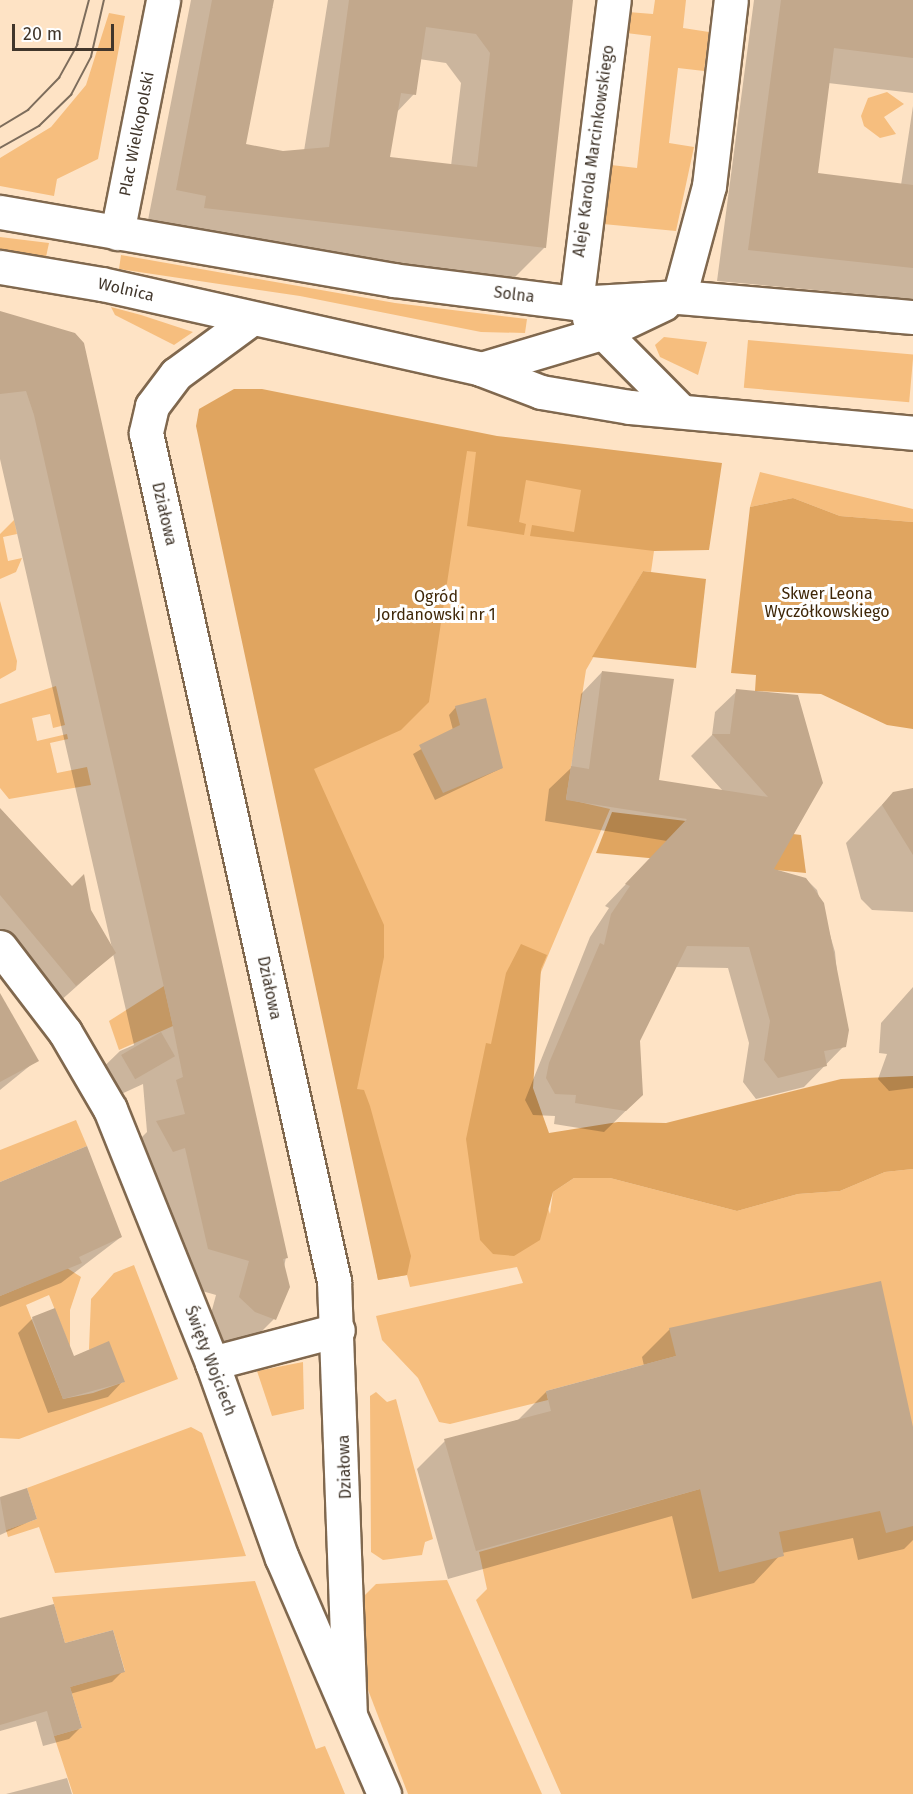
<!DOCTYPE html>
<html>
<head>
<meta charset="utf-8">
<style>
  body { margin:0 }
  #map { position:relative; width:913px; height:1794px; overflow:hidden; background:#fee3c5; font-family:"Fira Sans",sans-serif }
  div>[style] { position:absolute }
  .green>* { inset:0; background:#f6be7e; transform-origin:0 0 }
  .forest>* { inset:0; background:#e0a560 }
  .shadow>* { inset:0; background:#0003 }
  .building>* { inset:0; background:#c2a88c; transform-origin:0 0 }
  .roads { filter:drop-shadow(2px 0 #80684e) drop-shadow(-2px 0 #80684e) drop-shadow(0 2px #80684e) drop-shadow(0 -2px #80684e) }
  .minor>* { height:33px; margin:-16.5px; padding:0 16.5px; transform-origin:16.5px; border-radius:16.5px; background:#fff }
  .tram>* { height:1.5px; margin:-0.75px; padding:0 0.75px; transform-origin:0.75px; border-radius:0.75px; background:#7d6d5c }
  span { translate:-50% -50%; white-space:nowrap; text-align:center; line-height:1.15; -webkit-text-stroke:6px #fff; paint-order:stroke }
  .street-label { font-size:16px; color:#41362b }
  .park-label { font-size:16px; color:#3f2708 }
  .scale { position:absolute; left:12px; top:24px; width:102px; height:27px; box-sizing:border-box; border:3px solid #41362b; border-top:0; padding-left:8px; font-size:18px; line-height:21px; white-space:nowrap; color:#41362b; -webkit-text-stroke:4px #fff; paint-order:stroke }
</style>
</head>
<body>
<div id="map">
  <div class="green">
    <div style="clip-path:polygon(655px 0,686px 0,683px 28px,709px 32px,704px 71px,678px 68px,669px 143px,694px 147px,676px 231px,603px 224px,611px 165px,637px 168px,651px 36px,626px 33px,628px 12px,653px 14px)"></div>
    <div style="clip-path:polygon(109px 13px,125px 16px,98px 159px,57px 179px,54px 196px,0 186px,0 158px,51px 127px,86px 85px)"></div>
    <div style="clip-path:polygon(887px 92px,904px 104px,884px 117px,896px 134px,880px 138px,864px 126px,861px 116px,868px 98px)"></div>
    <div style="clip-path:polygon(0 237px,49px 243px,46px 257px,0 250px)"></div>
    <div style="clip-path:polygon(121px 255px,395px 303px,527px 319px,525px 333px,481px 332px,300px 296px,119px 269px)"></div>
    <div style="clip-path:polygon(111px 307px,141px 315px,193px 332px,174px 345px,115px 315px)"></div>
    <div style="clip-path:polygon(664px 337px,707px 342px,698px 375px,660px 357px,655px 345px)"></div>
    <div style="left:748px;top:340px;width:166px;height:48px;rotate:5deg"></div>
    <div style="clip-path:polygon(227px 410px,593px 463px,654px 551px,651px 572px,643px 571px,586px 670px,566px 799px,610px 809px,500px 1069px,550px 1214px,553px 1192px,574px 1178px,610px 1178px,737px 1211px,798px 1194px,840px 1191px,885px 1172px,913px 1169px,913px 1794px,561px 1794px,476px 1600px,487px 1589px,479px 1552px,700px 1489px,676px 1356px,546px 1391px,548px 1400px,450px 1424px,439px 1422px,418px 1378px,382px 1340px,376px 1316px,523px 1283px,517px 1267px,410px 1287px,407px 1275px,378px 1280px)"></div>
    <div style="clip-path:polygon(760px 472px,913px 509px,913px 522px,840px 516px,793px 498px,750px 507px)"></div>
    <div style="clip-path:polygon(14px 520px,17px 534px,3px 537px,8px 561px,22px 558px,16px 572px,0 579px,0 534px)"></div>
    <div style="clip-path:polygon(0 601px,17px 661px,16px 670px,0 679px)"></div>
    <div style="clip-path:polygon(56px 686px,65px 725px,53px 728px,50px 714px,32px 718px,37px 741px,67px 734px,68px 739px,50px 743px,57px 773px,87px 767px,91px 785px,9px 799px,0 788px,0 704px)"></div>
    <div style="clip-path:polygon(164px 986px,173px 1026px,119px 1050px,109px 1021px)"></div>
    <div style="clip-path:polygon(76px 1120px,87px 1146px,0 1182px,0 1150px)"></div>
    <div style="clip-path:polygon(134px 1265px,178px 1379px,19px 1439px,0 1438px,0 1296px,67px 1268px,81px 1277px,70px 1310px,70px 1347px,49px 1295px,26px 1305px,63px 1399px,93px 1393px,124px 1382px,89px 1349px,91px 1299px,114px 1273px)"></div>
    <div style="clip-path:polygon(303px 1362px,304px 1409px,272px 1416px,257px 1371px)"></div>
    <div style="clip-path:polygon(376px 1392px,387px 1402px,396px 1399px,433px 1539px,425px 1542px,422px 1555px,383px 1560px,371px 1552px,370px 1396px)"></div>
    <div style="clip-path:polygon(191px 1427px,202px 1433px,246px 1556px,55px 1573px,39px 1527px,8px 1537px,6px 1530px,37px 1519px,27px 1488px)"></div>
    <div style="clip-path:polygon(447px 1580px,542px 1794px,408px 1794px,365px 1682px,359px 1601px,376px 1584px)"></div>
    <div style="clip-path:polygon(255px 1581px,316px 1749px,325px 1746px,345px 1794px,73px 1794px,54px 1736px,82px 1728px,70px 1687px,125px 1671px,113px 1630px,65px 1643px,52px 1597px)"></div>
  </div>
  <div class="forest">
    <div style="clip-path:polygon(234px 389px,262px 389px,497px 436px,722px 463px,709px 550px,654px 551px,530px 536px,532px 525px,574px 532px,581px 490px,526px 480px,519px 522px,526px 524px,524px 535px,467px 526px,476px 452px,467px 451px,429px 702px,401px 730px,314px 769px,384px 925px,384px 957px,357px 1089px,364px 1090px,370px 1106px,411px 1256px,407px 1275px,378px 1280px,196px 426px,199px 409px)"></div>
    <div style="clip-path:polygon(793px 498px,840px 516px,913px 522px,913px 729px,887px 725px,821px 694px,755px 691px,756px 675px,731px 673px,750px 507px)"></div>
    <div style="clip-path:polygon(643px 571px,706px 579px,696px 668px,592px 657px)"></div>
    <div style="clip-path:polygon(612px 812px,801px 835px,806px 873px,596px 853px)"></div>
    <div style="clip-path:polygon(521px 944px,547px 955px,541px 969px,533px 1088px,549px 1133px,618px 1122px,666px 1123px,841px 1079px,913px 1076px,913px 1169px,885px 1172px,840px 1191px,798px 1194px,737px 1211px,610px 1178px,574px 1178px,553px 1192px,540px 1240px,514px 1256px,493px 1254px,480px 1240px,466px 1139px,486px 1043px,491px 1044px,506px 973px)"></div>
  </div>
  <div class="shadow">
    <div style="clip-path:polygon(evenodd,191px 0,272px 0,245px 145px,283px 152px,304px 151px,328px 0,572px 0,545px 247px,515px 277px,175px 238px,177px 225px,148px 220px,191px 0,419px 59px,446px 63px,461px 83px,451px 166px,389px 158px,396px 113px,414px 94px,419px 59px)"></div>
    <div style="clip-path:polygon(754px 0,913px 0,913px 93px,828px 83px,816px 174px,901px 185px,913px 106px,913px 299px,717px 281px)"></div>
    <div style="clip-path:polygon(0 312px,74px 334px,286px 1257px,274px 1319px,240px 1353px,220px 1346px,206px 1332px,216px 1295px,174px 1283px,123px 1156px,147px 1132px,143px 1084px,104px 1102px,91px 1079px,120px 1051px,134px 1045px,113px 954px,49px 1011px,0 953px,0 813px,89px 911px,112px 948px,0 459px)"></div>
    <div style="clip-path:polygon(602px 672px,657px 781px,723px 791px,691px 756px,712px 735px,715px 712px,737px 691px,797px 697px,772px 870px,806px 879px,817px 890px,835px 952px,844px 1046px,804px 1087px,756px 1099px,743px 1082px,749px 1043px,728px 968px,675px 967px,639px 1041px,642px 1095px,604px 1132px,554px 1124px,555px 1116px,533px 1115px,525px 1100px,590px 937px,609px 908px,605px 906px,667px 841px,545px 821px,549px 789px,571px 768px,581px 694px)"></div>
    <div style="clip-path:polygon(456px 707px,502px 768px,435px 800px,413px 754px,453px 730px,449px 715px)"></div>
    <div style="clip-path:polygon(913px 791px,913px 912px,872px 910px,861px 899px,846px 843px,893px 793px)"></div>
    <div style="clip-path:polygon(913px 987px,913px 1088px,889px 1091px,878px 1079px,887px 1054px,879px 1053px,881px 1023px)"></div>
    <div style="clip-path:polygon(0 1005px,37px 1060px,0 1090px)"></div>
    <div style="clip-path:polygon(0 1184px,121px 1237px,61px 1283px,0 1307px)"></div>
    <div style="clip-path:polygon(33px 1318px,73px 1358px,123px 1381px,108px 1397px,48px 1413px,18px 1333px)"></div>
    <div style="clip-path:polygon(670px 1329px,913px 1434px,913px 1540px,904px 1549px,858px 1560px,853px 1538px,782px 1553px,754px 1583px,692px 1599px,672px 1516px,448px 1579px,417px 1469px,445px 1441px,518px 1420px,546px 1392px,644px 1366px,642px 1357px)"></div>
    <div style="clip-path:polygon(26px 1490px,35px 1519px,0 1535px,0 1498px)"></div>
    <div style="clip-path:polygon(64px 1645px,123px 1671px,112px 1682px,70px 1694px,80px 1728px,69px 1739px,43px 1746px,36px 1721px,0 1731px,0 1652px)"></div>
    <div style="clip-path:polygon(67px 1778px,72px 1794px,6px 1794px)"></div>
  </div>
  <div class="building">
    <div style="clip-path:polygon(evenodd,212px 0,274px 0,246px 144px,283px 151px,329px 147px,349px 0,573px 0,546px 248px,204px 208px,206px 196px,176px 190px,212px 0,426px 27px,476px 34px,490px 53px,477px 167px,390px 157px,401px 93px,416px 95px,426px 27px)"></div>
    <div style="clip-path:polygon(781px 0,913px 0,913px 58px,834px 48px,818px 173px,913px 185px,913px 268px,748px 250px)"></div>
    <div style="clip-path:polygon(0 311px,75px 333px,84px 343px,288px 1258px,283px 1259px,290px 1287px,276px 1320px,255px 1312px,239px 1297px,249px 1261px,208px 1249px,185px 1148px,173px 1152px,156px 1121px,185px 1114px,176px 1080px,183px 1077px,173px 1027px,34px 415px,26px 391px,0 394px)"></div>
    <div style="clip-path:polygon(602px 671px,674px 679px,659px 780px,768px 797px,712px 734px,730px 734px,736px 689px,798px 695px,823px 783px,774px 869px,806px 878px,824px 903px,849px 1030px,846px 1047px,824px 1051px,827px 1066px,778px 1078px,764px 1060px,770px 1021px,749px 947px,687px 946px,640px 1041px,643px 1095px,626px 1111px,575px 1103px,576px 1095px,555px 1094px,546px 1078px,549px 1063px,600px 943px,604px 945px,611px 914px,630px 886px,625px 884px,687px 819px,566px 800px,571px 766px,589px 769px)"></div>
    <div style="clip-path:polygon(486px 698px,503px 768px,443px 793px,419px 745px,460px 725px,455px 706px)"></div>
    <div style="clip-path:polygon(913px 788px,913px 855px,882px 805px,893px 792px)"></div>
    <div style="clip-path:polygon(0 808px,72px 886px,84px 874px,91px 910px,116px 953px,76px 986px,0 895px)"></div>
    <div style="clip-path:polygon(0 993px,39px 1061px,0 1082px)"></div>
    <div style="left:161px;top:1032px;width:28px;height:46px;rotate:60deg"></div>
    <div style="clip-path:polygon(87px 1146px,122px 1237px,79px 1257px,82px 1263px,0 1296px,0 1182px)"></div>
    <div style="clip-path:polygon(881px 1281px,913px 1427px,913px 1526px,886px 1533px,880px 1511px,779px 1532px,784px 1556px,719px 1572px,700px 1489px,476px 1551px,444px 1439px,551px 1411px,546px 1391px,676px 1356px,669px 1328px)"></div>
    <div style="clip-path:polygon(55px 1308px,74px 1356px,109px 1341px,125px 1382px,63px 1399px,32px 1317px)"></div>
    <div style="clip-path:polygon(27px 1488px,37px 1519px,6px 1530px,0 1497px)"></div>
    <div style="clip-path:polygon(54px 1604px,65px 1643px,113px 1630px,125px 1672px,70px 1687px,82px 1728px,54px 1736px,47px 1711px,0 1725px,0 1618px)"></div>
  </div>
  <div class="roads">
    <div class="minor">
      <div style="left:0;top:212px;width:399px;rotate:9.8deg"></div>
      <div style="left:393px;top:280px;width:184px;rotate:7.2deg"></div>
      <div style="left:576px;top:303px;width:103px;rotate:-3.3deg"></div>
      <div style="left:679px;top:297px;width:235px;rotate:4.9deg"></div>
      <div style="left:117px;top:233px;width:237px;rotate:-78.8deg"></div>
      <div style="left:0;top:267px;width:103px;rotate:9.5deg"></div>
      <div style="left:102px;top:284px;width:388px;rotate:12.6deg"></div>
      <div style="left:481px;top:369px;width:64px;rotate:21deg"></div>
      <div style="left:541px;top:392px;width:90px;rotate:9.6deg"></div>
      <div style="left:630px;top:407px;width:284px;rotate:5.2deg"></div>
      <div style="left:679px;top:297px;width:115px;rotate:-74.9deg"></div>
      <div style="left:709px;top:186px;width:187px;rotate:-83.3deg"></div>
      <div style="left:576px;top:303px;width:305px;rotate:-82.9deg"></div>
      <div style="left:589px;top:318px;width:128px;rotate:45.3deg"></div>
      <div style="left:251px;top:319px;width:93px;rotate:143.7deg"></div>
      <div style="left:176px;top:374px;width:40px;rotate:127deg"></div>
      <div style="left:152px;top:406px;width:28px;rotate:103deg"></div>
      <div style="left:146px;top:433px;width:869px;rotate:77.5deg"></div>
      <div style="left:334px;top:1281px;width:430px;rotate:87.9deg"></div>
      <div style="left:481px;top:369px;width:126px;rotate:-16.6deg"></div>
      <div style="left:602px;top:333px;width:68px;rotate:-25.4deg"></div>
      <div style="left:0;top:947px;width:107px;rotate:52.6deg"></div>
      <div style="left:65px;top:1032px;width:89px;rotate:59.7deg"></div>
      <div style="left:110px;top:1109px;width:274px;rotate:68.1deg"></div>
      <div style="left:212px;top:1363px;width:207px;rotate:70.3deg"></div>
      <div style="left:282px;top:1558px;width:257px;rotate:66.6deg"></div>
      <div style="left:212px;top:1363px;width:130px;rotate:-14.7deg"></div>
    </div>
  </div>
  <div class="tram">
    <div style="left:0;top:127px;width:33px;rotate:-31deg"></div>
    <div style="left:28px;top:110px;width:45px;rotate:-45.9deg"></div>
    <div style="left:59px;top:78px;width:38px;rotate:-61deg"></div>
    <div style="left:77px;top:45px;width:47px;rotate:-75.1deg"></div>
    <div style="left:0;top:148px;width:45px;rotate:-29.4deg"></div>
    <div style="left:39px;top:126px;width:45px;rotate:-44.1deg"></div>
    <div style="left:71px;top:95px;width:43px;rotate:-62.2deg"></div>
    <div style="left:91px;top:57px;width:58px;rotate:-77.2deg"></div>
  </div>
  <div class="street-label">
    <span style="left:137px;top:134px;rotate:-79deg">Plac Wielkopolski</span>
    <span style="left:594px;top:151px;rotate:-82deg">Aleje Karola Marcinkowskiego</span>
    <span style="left:126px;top:290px;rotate:13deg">Wolnica</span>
    <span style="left:514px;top:295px;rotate:7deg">Solna</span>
    <span style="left:164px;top:514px;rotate:77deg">Działowa</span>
    <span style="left:269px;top:988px;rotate:78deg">Działowa</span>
    <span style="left:210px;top:1361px;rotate:69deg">Święty Wojciech</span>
    <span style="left:345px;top:1467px;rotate:-92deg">Działowa</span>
  </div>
  <div class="park-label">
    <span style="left:827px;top:603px">Skwer Leona<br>Wyczółkowskiego</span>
    <span style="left:436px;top:606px">Ogród<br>Jordanowski nr 1</span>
  </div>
  <div class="scale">20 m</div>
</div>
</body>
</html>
